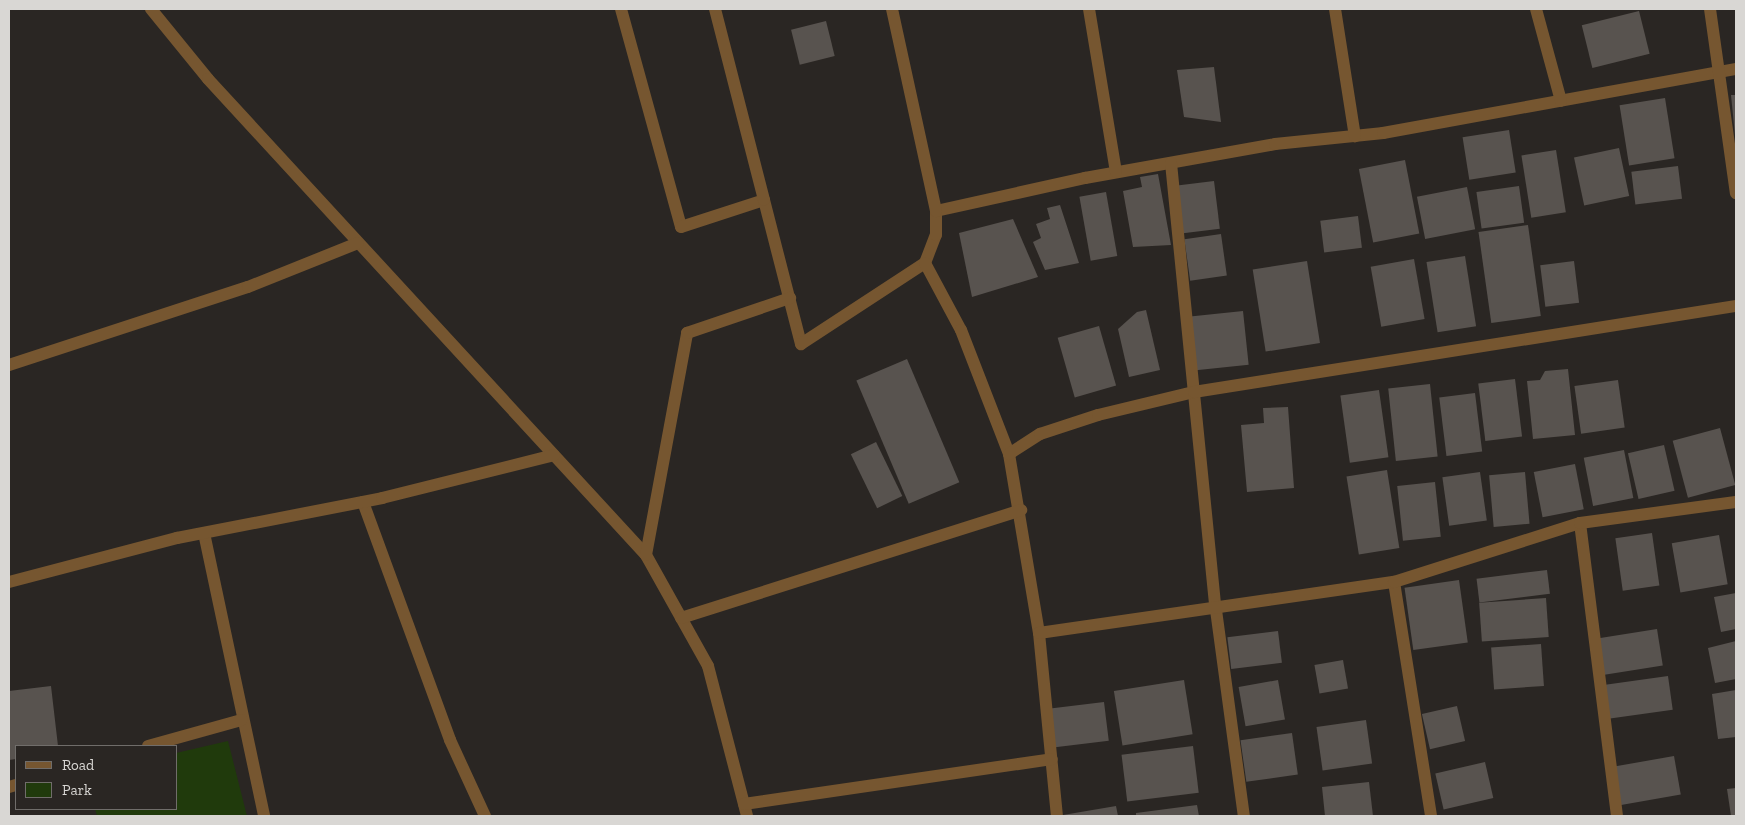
<!DOCTYPE html>
<html>
<head>
<meta charset="utf-8">
<style>
  body { margin:0 }
  #map { position:relative; width:1745px; height:825px; overflow:hidden; background:#2a2623; font-family:"Zilla Slab",serif }
  div>[style] { position:absolute }
  .green>* { inset:0; background:#203a0c }
  .building>* { inset:0; background:#58534f; transform-origin:0 0 }
  .minor>* { height:12px; margin:-6px; padding:0 6px; transform-origin:6px; border-radius:6px; background:#765630 }
  span { translate:-50% -50%; white-space:nowrap; text-align:center; line-height:1.15; -webkit-text-stroke:4px #2a2623; paint-order:stroke }
  .frame { position:absolute; inset:0; border:10px solid #d9d7d4; pointer-events:none }
  .legend { position:absolute; left:15px; top:745px; width:162px; height:65px; box-sizing:border-box; background:#2a2623; border:1px solid #706d6a; margin:0; padding:6px 9px; list-style:none; font-size:15px; color:#d9d7d4 }
  .legend li { display:flex; align-items:center; gap:10px; height:25px }
  .legend b { width:25px; border:1px solid #706d6a }
</style>
</head>
<body>
<div id="map">
  <div class="green">
    <div style="clip-path:polygon(228px 741px,247px 816px,97px 816px,95px 809px,176px 809px,176px 753px)"></div>
  </div>
  <div class="building">
    <div style="left:1639px;top:11px;width:44px;height:59px;rotate:76deg"></div>
    <div style="left:826px;top:21px;width:36px;height:36px;rotate:76deg"></div>
    <div style="clip-path:polygon(1214px 67px,1221px 122px,1184px 117px,1177px 70px)"></div>
    <div style="clip-path:polygon(1731px 95px,1736px 95px,1736px 135px,1735px 135px)"></div>
    <div style="left:1665px;top:98px;width:61px;height:46px;rotate:81deg"></div>
    <div style="left:1509px;top:130px;width:43px;height:47px;rotate:81deg"></div>
    <div style="left:1619px;top:148px;width:49px;height:46px;rotate:78deg"></div>
    <div style="left:1556px;top:150px;width:63px;height:35px;rotate:81deg"></div>
    <div style="left:1405px;top:160px;width:75px;height:47px;rotate:79deg"></div>
    <div style="left:1678px;top:166px;width:33px;height:47px;rotate:83deg"></div>
    <div style="clip-path:polygon(1158px 174px,1171px 245px,1133px 247px,1123px 191px,1142px 187px,1140px 177px)"></div>
    <div style="left:1214px;top:181px;width:48px;height:37px;rotate:83deg"></div>
    <div style="left:1519px;top:186px;width:37px;height:43px;rotate:82deg"></div>
    <div style="left:1467px;top:187px;width:43px;height:51px;rotate:79deg"></div>
    <div style="left:1106px;top:192px;width:65px;height:27px;rotate:80deg"></div>
    <div style="clip-path:polygon(1060px 205px,1079px 263px,1045px 270px,1033px 242px,1041px 238px,1036px 224px,1050px 219px,1047px 208px)"></div>
    <div style="left:1358px;top:216px;width:32px;height:38px;rotate:83deg"></div>
    <div style="clip-path:polygon(1013px 219px,1038px 277px,972px 297px,959px 233px)"></div>
    <div style="left:1528px;top:225px;width:92px;height:50px;rotate:82deg"></div>
    <div style="left:1221px;top:234px;width:42px;height:37px;rotate:82deg"></div>
    <div style="left:1465px;top:256px;width:71px;height:39px;rotate:81deg"></div>
    <div style="left:1414px;top:259px;width:61px;height:44px;rotate:80deg"></div>
    <div style="left:1307px;top:261px;width:83px;height:55px;rotate:81deg"></div>
    <div style="left:1574px;top:261px;width:42px;height:34px;rotate:83deg"></div>
    <div style="clip-path:polygon(1146px 310px,1160px 370px,1129px 377px,1118px 329px,1137px 312px)"></div>
    <div style="left:1243px;top:311px;width:54px;height:53px;rotate:84deg"></div>
    <div style="left:1099px;top:326px;width:62px;height:43px;rotate:74deg"></div>
    <div style="left:907px;top:359px;width:134px;height:55px;rotate:67deg"></div>
    <div style="clip-path:polygon(1568px 369px,1575px 435px,1533px 439px,1527px 381px,1540px 380px,1545px 371px)"></div>
    <div style="left:1515px;top:379px;width:58px;height:37px;rotate:83deg"></div>
    <div style="left:1618px;top:380px;width:48px;height:44px;rotate:82deg"></div>
    <div style="left:1430px;top:384px;width:73px;height:42px;rotate:84deg"></div>
    <div style="left:1379px;top:390px;width:68px;height:39px;rotate:82deg"></div>
    <div style="left:1475px;top:393px;width:59px;height:36px;rotate:83deg"></div>
    <div style="clip-path:polygon(1288px 407px,1294px 488px,1247px 492px,1241px 425px,1264px 423px,1263px 408px)"></div>
    <div style="left:1720px;top:428px;width:59px;height:49px;rotate:75deg"></div>
    <div style="left:876px;top:442px;width:60px;height:28px;rotate:64deg"></div>
    <div style="left:1664px;top:445px;width:47px;height:37px;rotate:77deg"></div>
    <div style="left:1624px;top:450px;width:49px;height:41px;rotate:79deg"></div>
    <div style="left:1575px;top:464px;width:46px;height:42px;rotate:79deg"></div>
    <div style="left:1387px;top:470px;width:79px;height:41px;rotate:81deg"></div>
    <div style="left:1480px;top:472px;width:49px;height:38px;rotate:82deg"></div>
    <div style="left:1525px;top:472px;width:52px;height:36px;rotate:85deg"></div>
    <div style="left:1435px;top:482px;width:55px;height:38px;rotate:84deg"></div>
    <div style="left:1652px;top:533px;width:53px;height:37px;rotate:82deg"></div>
    <div style="left:1719px;top:535px;width:50px;height:48px;rotate:80deg"></div>
    <div style="left:1547px;top:570px;width:24px;height:71px;rotate:83deg"></div>
    <div style="left:1459px;top:580px;width:63px;height:55px;rotate:82deg"></div>
    <div style="clip-path:polygon(1736px 593px,1736px 629px,1721px 632px,1714px 597px)"></div>
    <div style="left:1546px;top:598px;width:39px;height:67px;rotate:86deg"></div>
    <div style="left:1657px;top:629px;width:37px;height:59px;rotate:81deg"></div>
    <div style="left:1278px;top:631px;width:32px;height:51px;rotate:83deg"></div>
    <div style="clip-path:polygon(1736px 641px,1736px 679px,1715px 683px,1708px 648px)"></div>
    <div style="left:1541px;top:644px;width:42px;height:50px;rotate:86deg"></div>
    <div style="left:1343px;top:660px;width:29px;height:29px;rotate:80deg"></div>
    <div style="left:1668px;top:676px;width:34px;height:65px;rotate:82deg"></div>
    <div style="left:1184px;top:680px;width:55px;height:71px;rotate:81deg"></div>
    <div style="left:1278px;top:680px;width:40px;height:40px;rotate:80deg"></div>
    <div style="clip-path:polygon(51px 686px,58px 746px,16px 746px,16px 759px,9px 760px,9px 691px)"></div>
    <div style="clip-path:polygon(1736px 690px,1736px 737px,1718px 739px,1712px 694px)"></div>
    <div style="left:1104px;top:702px;width:39px;height:54px;rotate:83deg"></div>
    <div style="left:1457px;top:706px;width:36px;height:36px;rotate:77deg"></div>
    <div style="left:1366px;top:720px;width:44px;height:50px;rotate:82deg"></div>
    <div style="left:1292px;top:733px;width:42px;height:52px;rotate:82deg"></div>
    <div style="left:1193px;top:746px;width:47px;height:72px;rotate:83deg"></div>
    <div style="left:1674px;top:756px;width:39px;height:62px;rotate:80deg"></div>
    <div style="left:1485px;top:762px;width:37px;height:51px;rotate:77deg"></div>
    <div style="clip-path:polygon(1369px 782px,1373px 816px,1325px 816px,1322px 787px)"></div>
    <div style="clip-path:polygon(1736px 788px,1736px 816px,1731px 816px,1727px 789px)"></div>
    <div style="clip-path:polygon(1197px 805px,1199px 816px,1136px 816px,1136px 813px)"></div>
    <div style="clip-path:polygon(1116px 806px,1118px 816px,1063px 816px,1063px 815px)"></div>
  </div>
  <div class="minor">
    <div style="left:151px;top:9px;width:90px;rotate:50.8deg"></div>
    <div style="left:208px;top:79px;width:647px;rotate:47.38deg"></div>
    <div style="left:646px;top:555px;width:127px;rotate:60.8deg"></div>
    <div style="left:708px;top:666px;width:155px;rotate:75.4deg"></div>
    <div style="left:621px;top:9px;width:226px;rotate:74.6deg"></div>
    <div style="left:681px;top:227px;width:87px;rotate:-18deg"></div>
    <div style="left:764px;top:200px;width:149px;rotate:75.6deg"></div>
    <div style="left:801px;top:344px;width:148px;rotate:-33.2deg"></div>
    <div style="left:925px;top:263px;width:30px;rotate:-69deg"></div>
    <div style="left:936px;top:235px;width:24px;rotate:-90deg"></div>
    <div style="left:936px;top:211px;width:153px;rotate:-12.5deg"></div>
    <div style="left:1085px;top:178px;width:193px;rotate:-10.1deg"></div>
    <div style="left:1275px;top:144px;width:109px;rotate:-5.8deg"></div>
    <div style="left:1383px;top:133px;width:359px;rotate:-10.3deg"></div>
    <div style="left:715px;top:9px;width:197px;rotate:75.6deg"></div>
    <div style="left:892px;top:9px;width:207px;rotate:77.7deg"></div>
    <div style="left:1089px;top:9px;width:165px;rotate:80.6deg"></div>
    <div style="left:1335px;top:9px;width:129px;rotate:81.1deg"></div>
    <div style="left:1536px;top:9px;width:95px;rotate:74.8deg"></div>
    <div style="left:1710px;top:9px;width:186px;rotate:82deg"></div>
    <div style="left:1171px;top:163px;width:449px;rotate:84.3deg"></div>
    <div style="left:1216px;top:610px;width:208px;rotate:82.3deg"></div>
    <div style="left:925px;top:263px;width:76px;rotate:61.8deg"></div>
    <div style="left:961px;top:330px;width:133px;rotate:68.8deg"></div>
    <div style="left:1009px;top:454px;width:181px;rotate:80.5deg"></div>
    <div style="left:1039px;top:633px;width:184px;rotate:84.4deg"></div>
    <div style="left:9px;top:365px;width:251px;rotate:-18.1deg"></div>
    <div style="left:248px;top:287px;width:118px;rotate:-21.8deg"></div>
    <div style="left:1009px;top:454px;width:37px;rotate:-33deg"></div>
    <div style="left:1040px;top:434px;width:61px;rotate:-18.1deg"></div>
    <div style="left:1098px;top:415px;width:99px;rotate:-13.5deg"></div>
    <div style="left:1194px;top:392px;width:549px;rotate:-9.02deg"></div>
    <div style="left:363px;top:502px;width:253px;rotate:69.9deg"></div>
    <div style="left:450px;top:740px;width:84px;rotate:65.3deg"></div>
    <div style="left:1580px;top:523px;width:295px;rotate:82.8deg"></div>
    <div style="left:204px;top:533px;width:289px;rotate:78deg"></div>
    <div style="left:646px;top:555px;width:226px;rotate:-79.5deg"></div>
    <div style="left:687px;top:333px;width:109px;rotate:-18.8deg"></div>
    <div style="left:9px;top:582px;width:174px;rotate:-14.7deg"></div>
    <div style="left:177px;top:538px;width:209px;rotate:-11deg"></div>
    <div style="left:382px;top:498px;width:177px;rotate:-14deg"></div>
    <div style="left:1394px;top:582px;width:237px;rotate:81deg"></div>
    <div style="left:681px;top:618px;width:357px;rotate:-17.6deg"></div>
    <div style="left:1039px;top:633px;width:359px;rotate:-8.2deg"></div>
    <div style="left:1394px;top:582px;width:195px;rotate:-17.6deg"></div>
    <div style="left:1580px;top:523px;width:157px;rotate:-7.7deg"></div>
    <div style="left:148px;top:746px;width:97px;rotate:-15.6deg"></div>
    <div style="left:9px;top:787px;width:7px;rotate:-16deg"></div>
    <div style="left:744px;top:804px;width:311px;rotate:-8.3deg"></div>
  </div>
  <div class="frame"></div>
  <ul class="legend">
  <li><b style="height:6px;background:#765630"></b>Road</li>
  <li><b style="height:14px;background:#203a0c"></b>Park</li>
  </ul>
</div>
</body>
</html>
